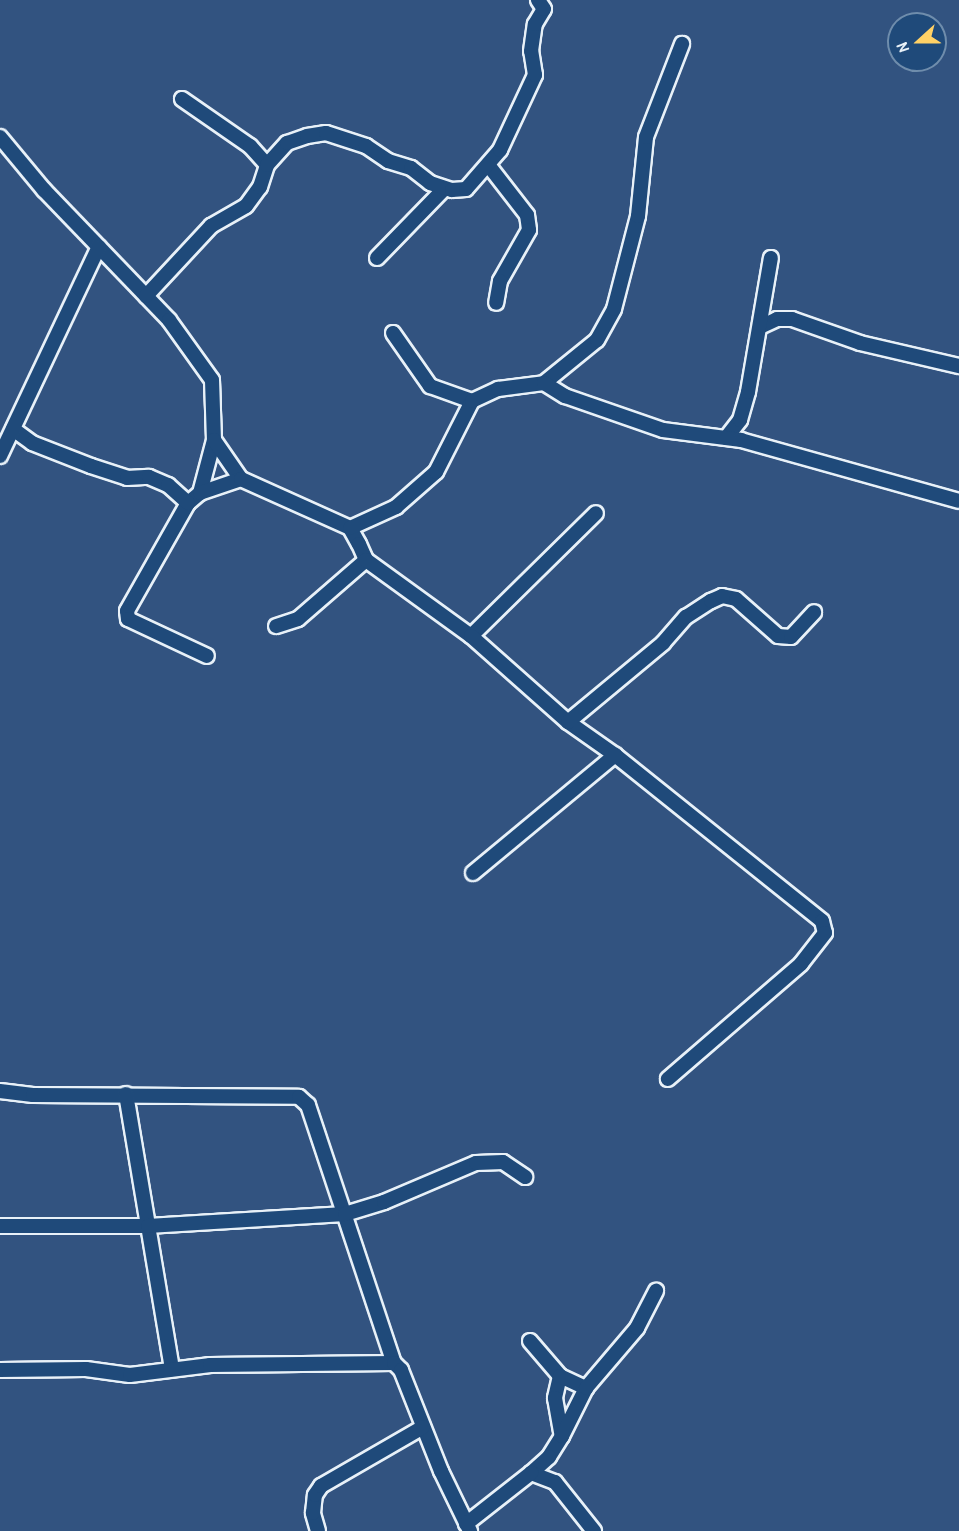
<!DOCTYPE html>
<html>
<head>
<meta charset="utf-8">
<style>
  body { margin:0 }
  #map { position:relative; width:959px; height:1531px; overflow:hidden; background:#325380; font-family:"Patrick Hand",sans-serif }
  div>[style] { position:absolute }
  .roads { filter:drop-shadow(2px 0 #e8f1f8) drop-shadow(-2px 0 #e8f1f8) drop-shadow(0 2px #e8f1f8) drop-shadow(0 -2px #e8f1f8) }
  .street>* { height:14px; margin:-7px; padding:0 7px; transform-origin:7px; border-radius:7px; background:#1f4a7a }
  span { translate:-50% -50%; white-space:nowrap; text-align:center; line-height:1.15; -webkit-text-stroke:4.5px #1f4a7a; paint-order:stroke }
  .north { position:absolute; left:887px; top:12px; width:60px; height:60px; box-sizing:border-box; background:#1f4a7a; border:2px solid #6f8dac; border-radius:50%; rotate:249deg; font-size:16px; font-weight:700; line-height:24px; text-align:center; color:#e8f1f8 }
  .north::after { content:''; display:block; margin:auto; width:21px; height:27px; background:#ffd166; clip-path:polygon(50% 0,100% 100%,50% 72%,0 100%) }
</style>
</head>
<body>
<div id="map">
  <div class="roads">
    <div class="street">
      <div style="left:182px;top:99px;width:83px;rotate:34.7deg"></div>
      <div style="left:250px;top:146px;width:25px;rotate:48deg"></div>
      <div style="left:0;top:137px;width:69px;rotate:50.3deg"></div>
      <div style="left:44px;top:190px;width:180px;rotate:46.1deg"></div>
      <div style="left:169px;top:320px;width:74px;rotate:54.4deg"></div>
      <div style="left:212px;top:380px;width:60px;rotate:88.1deg"></div>
      <div style="left:214px;top:440px;width:55px;rotate:104.8deg"></div>
      <div style="left:200px;top:493px;width:16px;rotate:140deg"></div>
      <div style="left:188px;top:503px;width:124px;rotate:119.5deg"></div>
      <div style="left:127px;top:611px;width:8px;rotate:83deg"></div>
      <div style="left:128px;top:619px;width:87px;rotate:25.1deg"></div>
      <div style="left:489px;top:166px;width:62px;rotate:52.2deg"></div>
      <div style="left:527px;top:215px;width:15px;rotate:82deg"></div>
      <div style="left:529px;top:230px;width:59px;rotate:119.6deg"></div>
      <div style="left:500px;top:281px;width:22px;rotate:100deg"></div>
      <div style="left:377px;top:258px;width:96px;rotate:-45.8deg"></div>
      <div style="left:146px;top:296px;width:96px;rotate:-47.1deg"></div>
      <div style="left:211px;top:226px;width:40px;rotate:-29.7deg"></div>
      <div style="left:246px;top:206px;width:24px;rotate:-54deg"></div>
      <div style="left:260px;top:187px;width:23px;rotate:-72deg"></div>
      <div style="left:267px;top:165px;width:30px;rotate:-48deg"></div>
      <div style="left:287px;top:143px;width:21px;rotate:-19deg"></div>
      <div style="left:307px;top:136px;width:19px;rotate:-9deg"></div>
      <div style="left:326px;top:133px;width:42px;rotate:18deg"></div>
      <div style="left:366px;top:146px;width:27px;rotate:34deg"></div>
      <div style="left:388px;top:161px;width:24px;rotate:17deg"></div>
      <div style="left:411px;top:168px;width:24px;rotate:38deg"></div>
      <div style="left:430px;top:183px;width:23px;rotate:18deg"></div>
      <div style="left:452px;top:190px;width:14px;rotate:-4deg"></div>
      <div style="left:466px;top:189px;width:52px;rotate:-48.9deg"></div>
      <div style="left:500px;top:150px;width:83px;rotate:-65deg"></div>
      <div style="left:535px;top:75px;width:24px;rotate:-99deg"></div>
      <div style="left:531px;top:51px;width:27px;rotate:-82deg"></div>
      <div style="left:535px;top:24px;width:17px;rotate:-59deg"></div>
      <div style="left:544px;top:9px;width:11px;rotate:-124deg"></div>
      <div style="left:760px;top:327px;width:19px;rotate:-25deg"></div>
      <div style="left:777px;top:319px;width:15px"></div>
      <div style="left:792px;top:319px;width:72px;rotate:19.4deg"></div>
      <div style="left:860px;top:343px;width:102px;rotate:13.1deg"></div>
      <div style="left:393px;top:333px;width:65px;rotate:55.1deg"></div>
      <div style="left:430px;top:386px;width:45px;rotate:19.7deg"></div>
      <div style="left:544px;top:383px;width:68px;rotate:-39.1deg"></div>
      <div style="left:597px;top:340px;width:35px;rotate:-61deg"></div>
      <div style="left:614px;top:309px;width:96px;rotate:-75.5deg"></div>
      <div style="left:638px;top:216px;width:79px;rotate:-84.2deg"></div>
      <div style="left:646px;top:137px;width:100px;rotate:-68.8deg"></div>
      <div style="left:13px;top:429px;width:24px;rotate:36deg"></div>
      <div style="left:32px;top:443px;width:63px;rotate:21.3deg"></div>
      <div style="left:91px;top:466px;width:38px;rotate:18deg"></div>
      <div style="left:127px;top:478px;width:22px;rotate:-3deg"></div>
      <div style="left:149px;top:477px;width:21px;rotate:23deg"></div>
      <div style="left:168px;top:485px;width:27px;rotate:42deg"></div>
      <div style="left:726px;top:438px;width:23px;rotate:-52deg"></div>
      <div style="left:740px;top:420px;width:29px;rotate:-74deg"></div>
      <div style="left:748px;top:392px;width:136px;rotate:-80.3deg"></div>
      <div style="left:214px;top:440px;width:47px;rotate:55.3deg"></div>
      <div style="left:0;top:456px;width:231px;rotate:-64.7deg"></div>
      <div style="left:200px;top:493px;width:43px;rotate:-18.9deg"></div>
      <div style="left:241px;top:479px;width:120px;rotate:24.2deg"></div>
      <div style="left:350px;top:528px;width:18px;rotate:61deg"></div>
      <div style="left:359px;top:544px;width:17px;rotate:66deg"></div>
      <div style="left:366px;top:560px;width:90px;rotate:139.1deg"></div>
      <div style="left:298px;top:619px;width:23px;rotate:162deg"></div>
      <div style="left:350px;top:528px;width:51px;rotate:-24.5deg"></div>
      <div style="left:396px;top:507px;width:53px;rotate:-41.2deg"></div>
      <div style="left:436px;top:472px;width:80px;rotate:-63.1deg"></div>
      <div style="left:472px;top:401px;width:29px;rotate:-25deg"></div>
      <div style="left:498px;top:389px;width:46px;rotate:-7.4deg"></div>
      <div style="left:544px;top:383px;width:25px;rotate:32deg"></div>
      <div style="left:565px;top:396px;width:104px;rotate:19.1deg"></div>
      <div style="left:663px;top:430px;width:79px;rotate:7.3deg"></div>
      <div style="left:741px;top:440px;width:226px;rotate:15.6deg"></div>
      <div style="left:366px;top:560px;width:130px;rotate:35.9deg"></div>
      <div style="left:471px;top:636px;width:175px;rotate:-44.5deg"></div>
      <div style="left:471px;top:636px;width:130px;rotate:41.6deg"></div>
      <div style="left:568px;top:722px;width:57px;rotate:35.1deg"></div>
      <div style="left:615px;top:755px;width:265px;rotate:38.7deg"></div>
      <div style="left:822px;top:921px;width:12px;rotate:76deg"></div>
      <div style="left:825px;top:933px;width:39px;rotate:128deg"></div>
      <div style="left:801px;top:964px;width:176px;rotate:139.2deg"></div>
      <div style="left:568px;top:722px;width:124px;rotate:-39.7deg"></div>
      <div style="left:663px;top:643px;width:35px;rotate:-49deg"></div>
      <div style="left:686px;top:617px;width:30px;rotate:-33deg"></div>
      <div style="left:711px;top:601px;width:12px;rotate:-24deg"></div>
      <div style="left:722px;top:596px;width:14px;rotate:12deg"></div>
      <div style="left:736px;top:599px;width:56px;rotate:41.4deg"></div>
      <div style="left:778px;top:636px;width:13px;rotate:4deg"></div>
      <div style="left:791px;top:637px;width:34px;rotate:-47deg"></div>
      <div style="left:473px;top:873px;width:185px;rotate:-39.7deg"></div>
      <div style="left:0;top:1091px;width:33px;rotate:7deg"></div>
      <div style="left:33px;top:1095px;width:266px;rotate:0.4deg"></div>
      <div style="left:299px;top:1097px;width:12px;rotate:42deg"></div>
      <div style="left:308px;top:1105px;width:272px;rotate:71.6deg"></div>
      <div style="left:126px;top:1094px;width:279px;rotate:80.5deg"></div>
      <div style="left:0;top:1226px;width:148px"></div>
      <div style="left:148px;top:1226px;width:197px;rotate:-3.5deg"></div>
      <div style="left:345px;top:1214px;width:41px;rotate:-17.1deg"></div>
      <div style="left:384px;top:1202px;width:100px;rotate:-23deg"></div>
      <div style="left:476px;top:1163px;width:27px;rotate:-2deg"></div>
      <div style="left:503px;top:1162px;width:27px;rotate:34deg"></div>
      <div style="left:530px;top:1341px;width:46px;rotate:49.4deg"></div>
      <div style="left:560px;top:1376px;width:23px;rotate:103deg"></div>
      <div style="left:555px;top:1398px;width:39px;rotate:80deg"></div>
      <div style="left:562px;top:1436px;width:25px;rotate:122deg"></div>
      <div style="left:549px;top:1457px;width:24px;rotate:138deg"></div>
      <div style="left:531px;top:1473px;width:26px;rotate:21deg"></div>
      <div style="left:555px;top:1482px;width:63px;rotate:51.5deg"></div>
      <div style="left:0;top:1370px;width:86px;rotate:-0.7deg"></div>
      <div style="left:86px;top:1369px;width:44px;rotate:7.8deg"></div>
      <div style="left:130px;top:1375px;width:81px;rotate:-7.1deg"></div>
      <div style="left:210px;top:1365px;width:184px;rotate:-0.6deg"></div>
      <div style="left:394px;top:1363px;width:10px;rotate:45deg"></div>
      <div style="left:401px;top:1370px;width:109px;rotate:68.4deg"></div>
      <div style="left:441px;top:1471px;width:67px;rotate:64.2deg"></div>
      <div style="left:560px;top:1376px;width:29px;rotate:25deg"></div>
      <div style="left:562px;top:1436px;width:54px;rotate:-63.4deg"></div>
      <div style="left:586px;top:1388px;width:79px;rotate:-49.6deg"></div>
      <div style="left:637px;top:1328px;width:42px;rotate:-62.8deg"></div>
      <div style="left:466px;top:1524px;width:83px;rotate:-38.1deg"></div>
      <div style="left:318px;top:1531px;width:19px;rotate:-106deg"></div>
      <div style="left:313px;top:1513px;width:18px;rotate:-84deg"></div>
      <div style="left:315px;top:1495px;width:11px;rotate:-56deg"></div>
      <div style="left:321px;top:1486px;width:118px;rotate:-30deg"></div>
    </div>
  </div>
  <div class="north">N</div>
</div>
</body>
</html>
